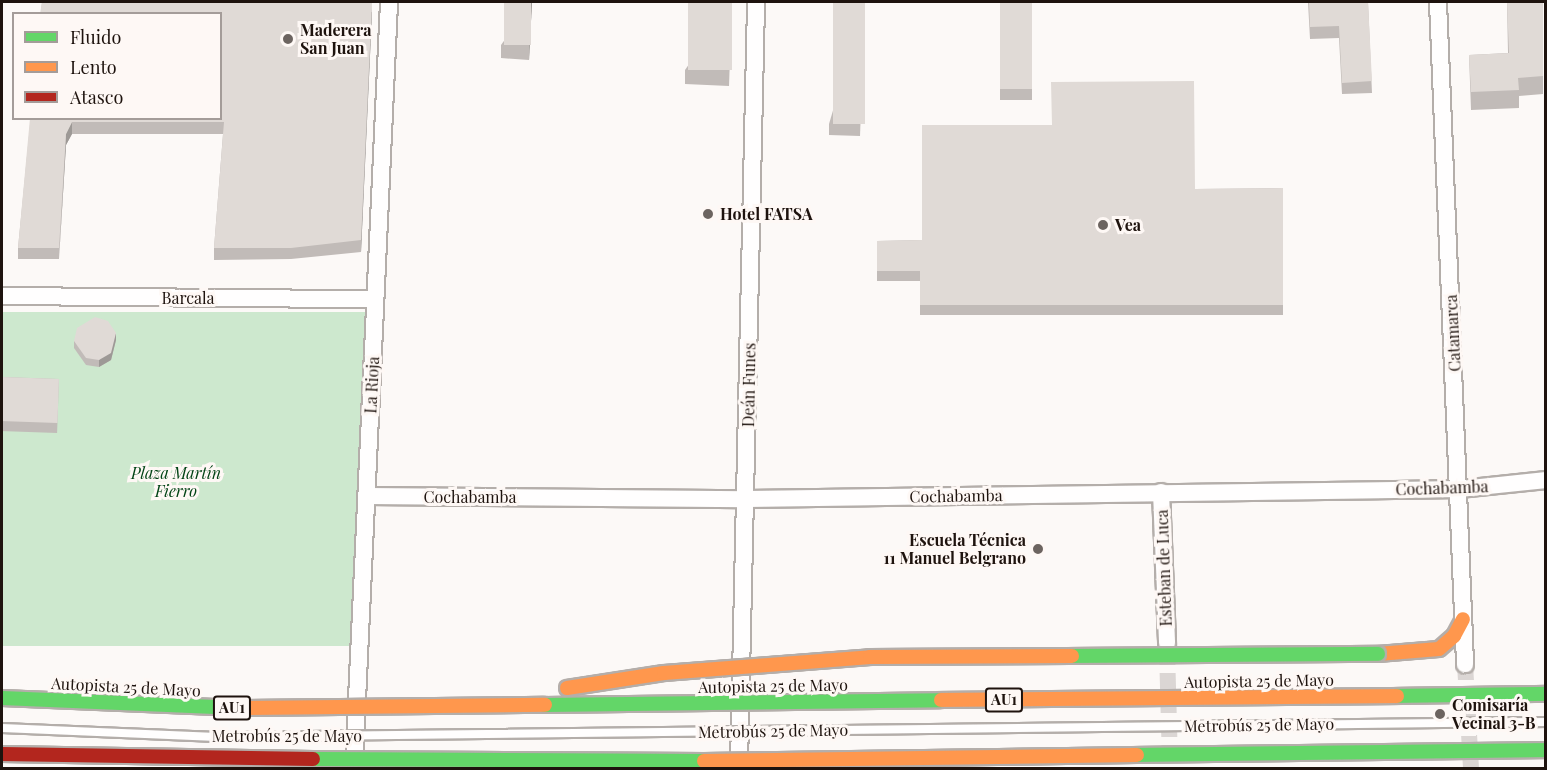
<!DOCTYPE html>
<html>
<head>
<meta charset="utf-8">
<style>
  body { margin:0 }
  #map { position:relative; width:1547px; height:770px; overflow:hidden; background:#fcf9f7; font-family:"Playfair Display",serif }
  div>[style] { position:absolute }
  .green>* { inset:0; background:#cde8ce; transform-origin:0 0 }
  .street-tunnel>* { height:16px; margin-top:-8px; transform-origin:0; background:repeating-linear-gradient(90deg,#dbd6d4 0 16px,transparent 0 24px) }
  .roads { filter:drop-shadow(2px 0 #b4aeaa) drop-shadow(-2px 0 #b4aeaa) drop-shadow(0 2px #b4aeaa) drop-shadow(0 -2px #b4aeaa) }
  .street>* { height:16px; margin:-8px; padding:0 8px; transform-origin:8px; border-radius:8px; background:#fffefe }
  .slow>* { height:14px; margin:-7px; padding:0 7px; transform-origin:7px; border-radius:7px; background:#ff974d }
  .bridges { filter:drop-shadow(2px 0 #b4aeaa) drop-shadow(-2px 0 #b4aeaa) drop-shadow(0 2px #b4aeaa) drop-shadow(0 -2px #b4aeaa) }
  .lane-bridge>* { height:8px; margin:-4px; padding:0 4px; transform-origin:4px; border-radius:4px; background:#fffefe }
  .fast-bridge>* { height:14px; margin:-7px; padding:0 7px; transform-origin:7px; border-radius:7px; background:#63d668 }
  .slow-bridge>* { height:14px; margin:-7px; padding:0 7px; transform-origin:7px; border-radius:7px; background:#ff974d }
  .jam-bridge>* { height:14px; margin:-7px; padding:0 7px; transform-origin:7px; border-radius:7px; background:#b3261e }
  .wall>* { inset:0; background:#c1bbb8; transform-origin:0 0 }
  .shaded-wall>* { inset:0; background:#9d9996 }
  .building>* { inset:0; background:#e0dad6; transform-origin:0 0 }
  .dots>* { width:16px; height:16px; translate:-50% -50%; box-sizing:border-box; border:3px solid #fef8f5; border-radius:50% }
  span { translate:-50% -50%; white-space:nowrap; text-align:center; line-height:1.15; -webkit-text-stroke:6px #fef8f5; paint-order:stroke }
  .shield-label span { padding:2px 4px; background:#fef8f5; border:2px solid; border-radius:4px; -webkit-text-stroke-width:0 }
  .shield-label { font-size:15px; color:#1e130e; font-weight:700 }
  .poi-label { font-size:16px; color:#1e130e; font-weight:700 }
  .left { translate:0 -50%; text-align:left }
  .right { translate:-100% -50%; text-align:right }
  .street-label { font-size:16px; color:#1e130e }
  .park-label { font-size:16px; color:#004314; font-style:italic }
  .frame { position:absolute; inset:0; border:3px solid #1e130e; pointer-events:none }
  .legend { position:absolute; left:12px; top:12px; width:210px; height:108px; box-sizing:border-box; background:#fef8f5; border:2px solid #a49c99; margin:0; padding:8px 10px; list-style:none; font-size:18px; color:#1e130e }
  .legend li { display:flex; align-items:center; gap:12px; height:30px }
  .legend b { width:30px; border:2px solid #a49c99 }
</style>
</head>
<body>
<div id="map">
  <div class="green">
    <div style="left:2px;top:312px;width:365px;height:334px"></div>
  </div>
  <div class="street-tunnel">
    <div style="left:1167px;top:649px;width:113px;rotate:88.5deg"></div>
    <div style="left:1465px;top:664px;width:104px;rotate:86.7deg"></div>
  </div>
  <div class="roads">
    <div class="street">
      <div style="left:1438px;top:2px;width:663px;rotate:87.66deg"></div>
      <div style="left:2px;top:296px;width:373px;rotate:0.5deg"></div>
      <div style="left:1161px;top:492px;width:151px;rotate:87.7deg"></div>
      <div style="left:367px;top:496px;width:380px;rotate:0.5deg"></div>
      <div style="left:747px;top:499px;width:713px;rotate:-0.8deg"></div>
      <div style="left:1460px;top:489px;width:86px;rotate:-6deg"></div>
      <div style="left:354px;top:765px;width:764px;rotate:-87.37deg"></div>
      <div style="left:739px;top:765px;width:763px;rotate:-88.72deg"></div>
    </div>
    <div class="slow">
      <div style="left:1378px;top:654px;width:61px;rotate:-4.7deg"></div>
      <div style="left:1439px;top:649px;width:20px;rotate:-41deg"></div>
      <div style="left:1454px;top:636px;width:19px;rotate:-62deg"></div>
    </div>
  </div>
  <div class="bridges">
    <div class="lane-bridge">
      <div style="left:2px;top:728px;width:215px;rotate:2.4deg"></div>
      <div style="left:217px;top:737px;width:1329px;rotate:-0.65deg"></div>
    </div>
    <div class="fast-bridge">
      <div style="left:1072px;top:656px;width:306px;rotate:-0.4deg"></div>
      <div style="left:1397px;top:696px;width:149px;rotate:-0.8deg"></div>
      <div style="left:2px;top:698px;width:243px;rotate:2.4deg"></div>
      <div style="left:545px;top:705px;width:396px;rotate:-0.7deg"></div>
      <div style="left:1137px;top:755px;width:409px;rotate:-0.7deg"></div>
      <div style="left:313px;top:759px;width:391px;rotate:0.3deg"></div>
    </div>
    <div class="slow-bridge">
      <div style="left:567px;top:688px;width:98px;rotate:-8.8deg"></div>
      <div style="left:664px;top:673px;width:207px;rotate:-4.4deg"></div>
      <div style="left:870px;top:657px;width:202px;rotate:-0.3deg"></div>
      <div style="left:941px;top:700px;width:456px;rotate:-0.5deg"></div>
      <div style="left:245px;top:708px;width:300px;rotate:-0.6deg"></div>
      <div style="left:704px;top:761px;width:433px;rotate:-0.8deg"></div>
    </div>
    <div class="jam-bridge">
      <div style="left:2px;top:754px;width:311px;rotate:0.9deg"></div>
    </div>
  </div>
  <div class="wall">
    <div style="clip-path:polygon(42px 2px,372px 12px,361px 252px,291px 259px,214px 260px,214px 248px,223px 134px,72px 134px,66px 145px,59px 259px,18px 259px,18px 248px)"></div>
    <div style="clip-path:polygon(532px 2px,529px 60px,501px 58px,501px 45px)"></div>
    <div style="clip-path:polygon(732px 2px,729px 86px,685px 84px,685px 70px)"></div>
    <div style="clip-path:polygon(865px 2px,860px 136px,829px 135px,829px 124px)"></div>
    <div style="left:1000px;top:2px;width:32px;height:98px"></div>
    <div style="clip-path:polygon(1308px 2px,1368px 2px,1372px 93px,1342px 94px,1339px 38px,1310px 39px)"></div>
    <div style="clip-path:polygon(1507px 2px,1543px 2px,1543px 94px,1519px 96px,1519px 108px,1471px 110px,1469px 55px,1508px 53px)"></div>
    <div style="clip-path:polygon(1283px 188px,1283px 315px,920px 315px,920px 281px,877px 281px,877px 241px,922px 240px,1195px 189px)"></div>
    <div style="clip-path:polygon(116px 340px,111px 360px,99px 367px,86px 365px,74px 348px,74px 341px)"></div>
    <div style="left:2px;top:377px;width:57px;height:54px;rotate:2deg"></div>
  </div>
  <div class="shaded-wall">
    <div style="clip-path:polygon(372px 2px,372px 12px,361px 252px,361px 240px)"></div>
    <div style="clip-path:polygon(531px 2px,532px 2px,529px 60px,529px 46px)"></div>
    <div style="clip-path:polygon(72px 122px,72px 134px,66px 145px,59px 259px,66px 134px)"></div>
    <div style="clip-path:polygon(116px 333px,116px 340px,111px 360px,99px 367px,99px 360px)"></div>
  </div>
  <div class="building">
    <div style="clip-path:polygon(42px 2px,372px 2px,361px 240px,291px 248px,214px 248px,224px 122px,72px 122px,66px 134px,59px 248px,18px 248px,30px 118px,220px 118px,220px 14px,40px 14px)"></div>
    <div style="left:504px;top:2px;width:27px;height:43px"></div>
    <div style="left:688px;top:2px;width:44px;height:68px"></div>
    <div style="left:833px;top:2px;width:32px;height:122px"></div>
    <div style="left:1000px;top:2px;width:32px;height:87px"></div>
    <div style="clip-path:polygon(1309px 2px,1368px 2px,1372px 81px,1342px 83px,1339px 26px,1310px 27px)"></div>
    <div style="clip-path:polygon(1507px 2px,1543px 2px,1543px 76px,1518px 78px,1519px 90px,1471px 92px,1469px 55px,1509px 53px)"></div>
    <div style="clip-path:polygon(1194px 81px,1195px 189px,1283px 188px,1283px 305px,920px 305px,920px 271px,877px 271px,877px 241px,922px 240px,922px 125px,1052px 125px,1051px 82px)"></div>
    <div style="clip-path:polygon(95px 317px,108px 321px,116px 333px,111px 353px,99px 360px,86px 358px,74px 341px,77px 328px)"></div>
    <div style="left:2px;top:377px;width:57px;height:44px;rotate:2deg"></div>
  </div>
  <div class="dots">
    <div style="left:288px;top:39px;background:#6c6460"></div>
    <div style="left:708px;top:214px;background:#6c6460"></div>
    <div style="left:1103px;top:225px;background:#6c6460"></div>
    <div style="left:1038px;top:549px;background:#6c6460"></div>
    <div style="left:1440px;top:714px;background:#6c6460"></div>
  </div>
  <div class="shield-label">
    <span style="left:1004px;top:700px">AU1</span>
    <span style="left:232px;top:708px">AU1</span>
  </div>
  <div class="poi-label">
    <span class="left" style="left:300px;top:39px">Maderera<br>San Juan</span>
    <span class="left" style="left:720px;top:214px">Hotel FATSA</span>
    <span class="left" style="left:1115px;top:225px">Vea</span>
    <span class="right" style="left:1026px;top:549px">Escuela Técnica<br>11 Manuel Belgrano</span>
    <span class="left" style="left:1452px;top:714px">Comisaría<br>Vecinal 3-B</span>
  </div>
  <div class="street-label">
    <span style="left:188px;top:298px">Barcala</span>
    <span style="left:1453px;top:333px;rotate:-93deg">Catamarca</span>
    <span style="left:372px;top:385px;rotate:-87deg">La Rioja</span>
    <span style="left:749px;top:385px;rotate:-89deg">Deán Funes</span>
    <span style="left:1442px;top:488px;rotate:-2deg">Cochabamba</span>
    <span style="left:956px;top:496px;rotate:-1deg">Cochabamba</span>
    <span style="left:470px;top:497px">Cochabamba</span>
    <span style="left:1164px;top:568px;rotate:-92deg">Esteban de Luca</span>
    <span style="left:1259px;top:681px;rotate:-1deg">Autopista 25 de Mayo</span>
    <span style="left:773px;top:686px;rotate:-1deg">Autopista 25 de Mayo</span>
    <span style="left:126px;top:687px;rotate:3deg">Autopista 25 de Mayo</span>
    <span style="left:1259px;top:725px;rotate:-1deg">Metrobús 25 de Mayo</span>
    <span style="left:773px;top:731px;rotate:-1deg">Metrobús 25 de Mayo</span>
    <span style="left:287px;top:736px">Metrobús 25 de Mayo</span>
  </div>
  <div class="park-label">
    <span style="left:176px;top:482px">Plaza Martín<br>Fierro</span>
  </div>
  <div class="frame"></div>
  <ul class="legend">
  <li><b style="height:8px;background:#63d668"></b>Fluido</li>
  <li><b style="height:8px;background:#ff974d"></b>Lento</li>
  <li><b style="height:8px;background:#b3261e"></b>Atasco</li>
  </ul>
</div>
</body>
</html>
